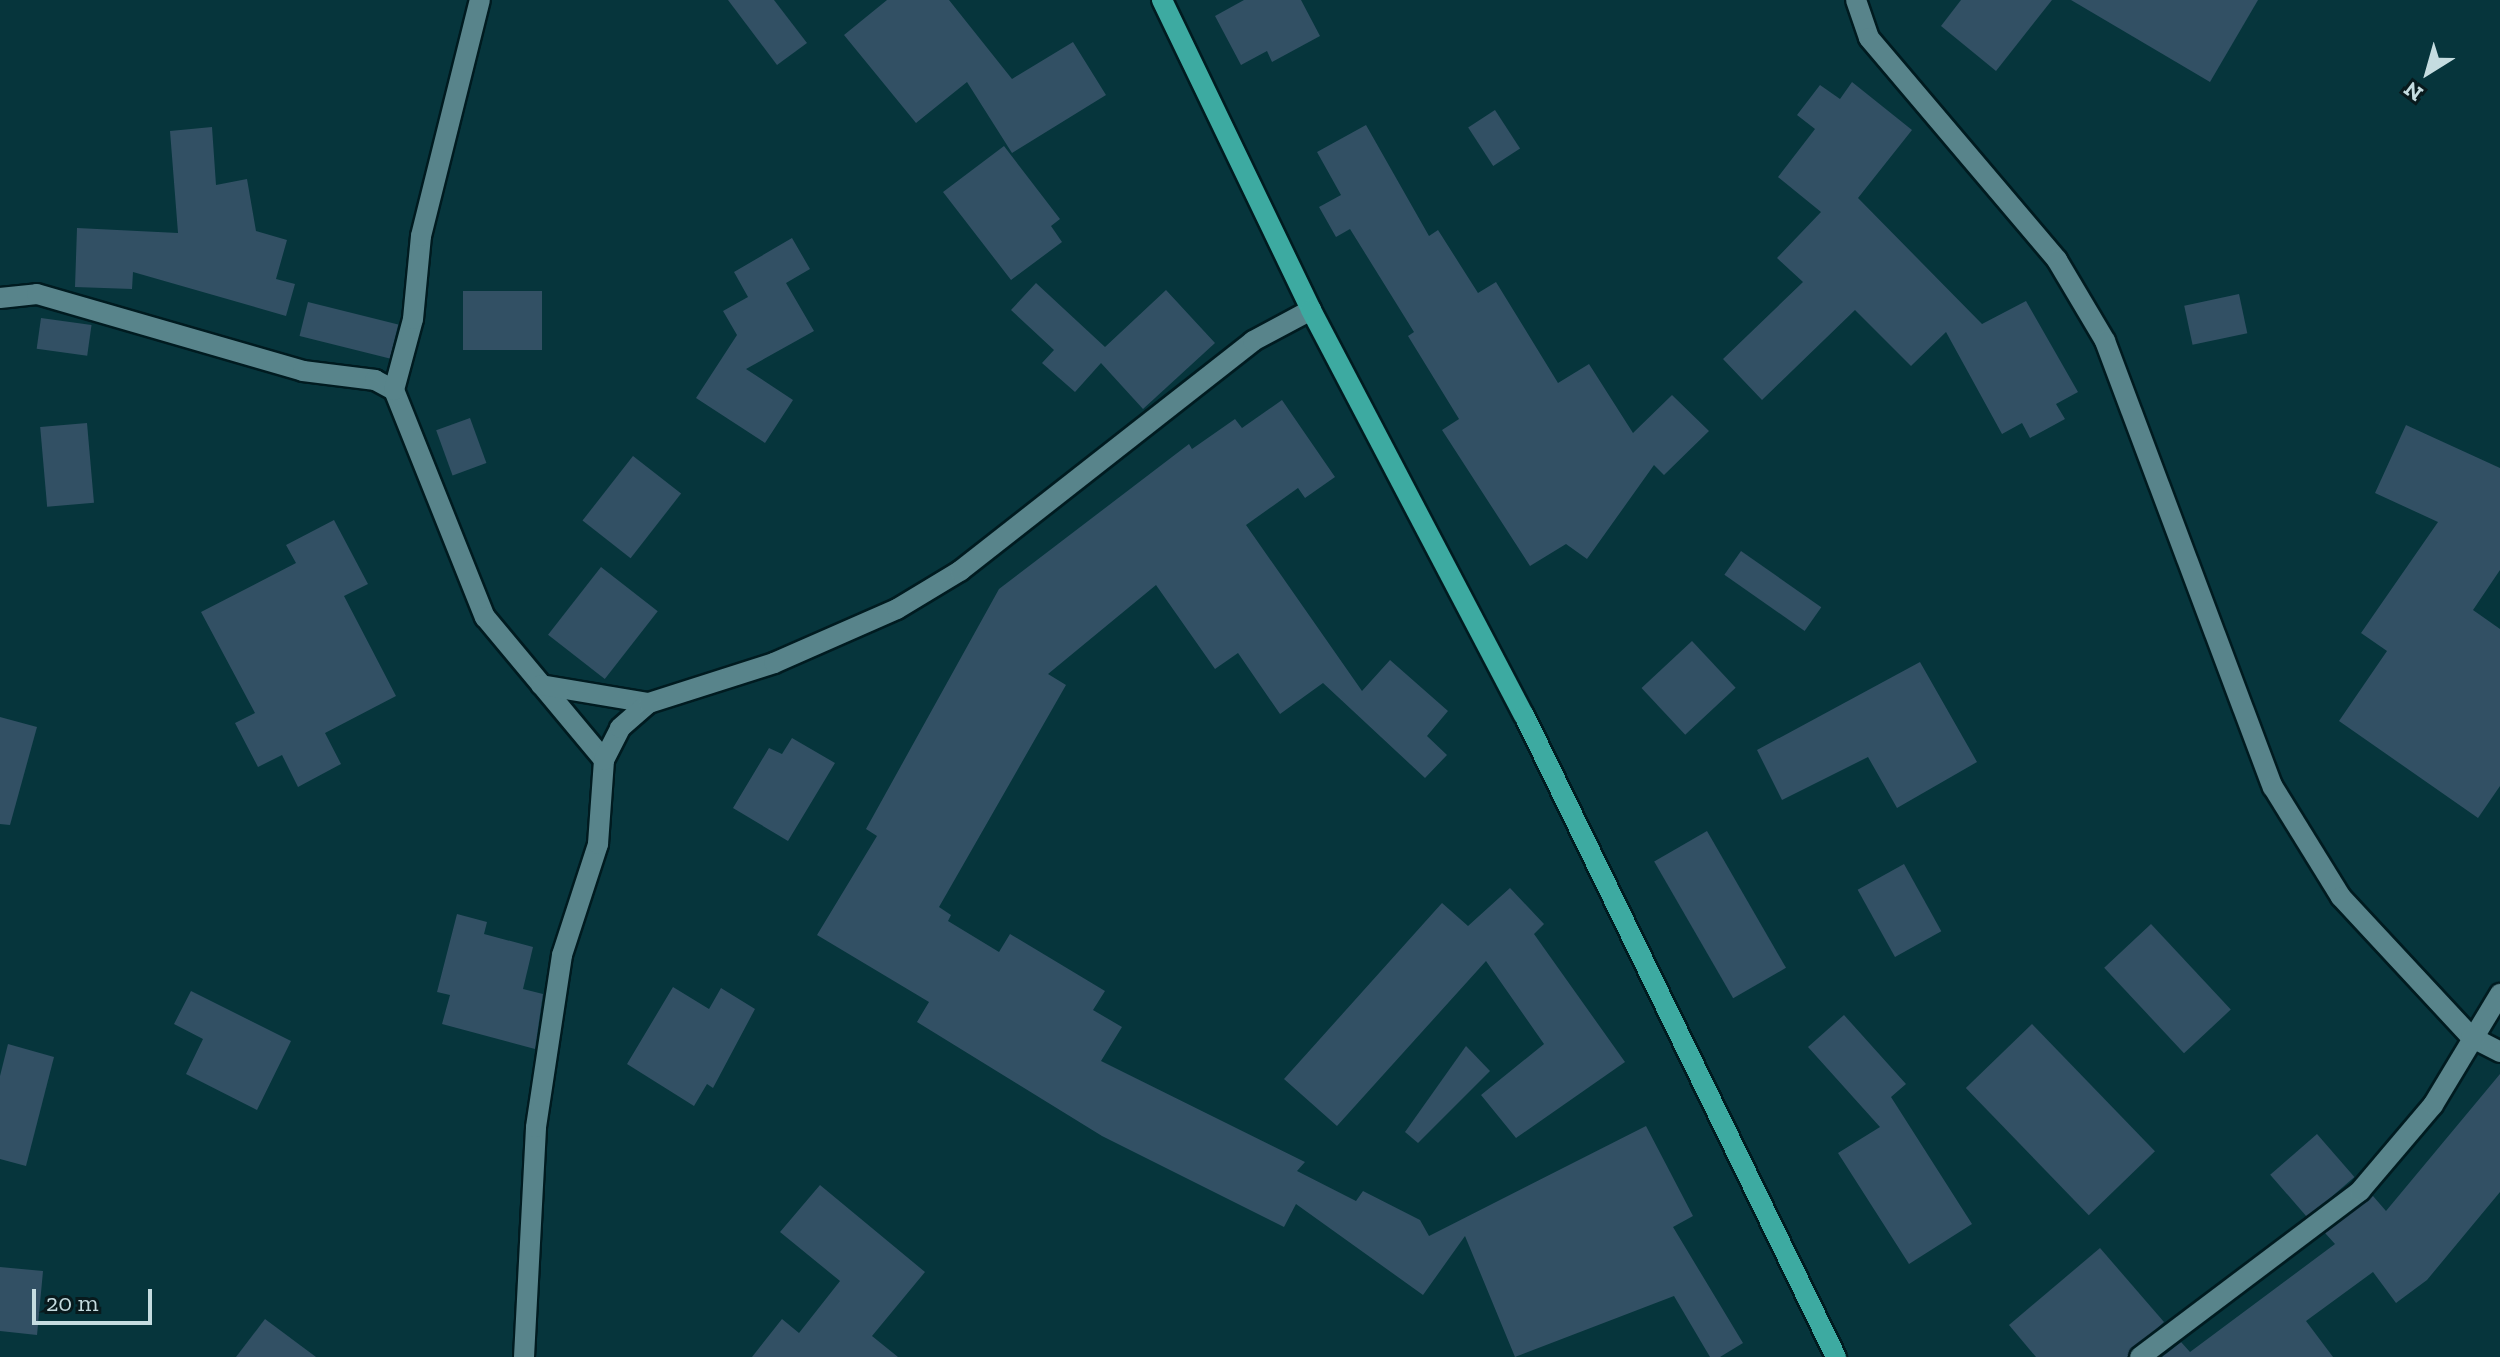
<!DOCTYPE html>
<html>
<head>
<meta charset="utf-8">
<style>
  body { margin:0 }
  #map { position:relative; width:2500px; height:1357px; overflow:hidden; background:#06353c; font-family:"Zilla Slab",serif }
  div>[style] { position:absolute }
  .building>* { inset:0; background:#325064; transform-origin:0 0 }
  .roads { filter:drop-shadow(2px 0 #001b20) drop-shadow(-2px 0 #001b20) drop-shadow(0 2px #001b20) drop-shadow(0 -2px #001b20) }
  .minor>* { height:20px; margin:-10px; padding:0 10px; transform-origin:10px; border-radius:10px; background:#58848b }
  .major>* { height:20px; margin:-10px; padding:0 10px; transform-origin:10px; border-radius:10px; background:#3daaa1 }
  span { translate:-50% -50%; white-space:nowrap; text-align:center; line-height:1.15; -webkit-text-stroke:8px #081a1d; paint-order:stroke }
  .north { position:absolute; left:2388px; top:32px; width:80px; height:80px; -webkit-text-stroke:6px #081a1d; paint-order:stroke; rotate:217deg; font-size:22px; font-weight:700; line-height:32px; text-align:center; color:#c5dce0 }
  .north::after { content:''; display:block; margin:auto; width:28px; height:36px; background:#c5dce0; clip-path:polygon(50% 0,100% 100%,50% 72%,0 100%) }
  .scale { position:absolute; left:32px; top:1289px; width:120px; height:36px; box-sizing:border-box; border:4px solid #c5dce0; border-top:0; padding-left:10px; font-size:24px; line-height:28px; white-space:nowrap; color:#c5dce0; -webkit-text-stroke:6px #081a1d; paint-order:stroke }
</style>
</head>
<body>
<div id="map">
  <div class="building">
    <div style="clip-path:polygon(728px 0,774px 0,807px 43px,777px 65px)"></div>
    <div style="clip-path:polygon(887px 0,949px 0,1012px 79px,1073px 42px,1106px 95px,1012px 153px,967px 82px,916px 123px,844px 35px)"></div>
    <div style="clip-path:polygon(1244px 0,1301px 0,1320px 36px,1272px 62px,1267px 51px,1241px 65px,1215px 16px)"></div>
    <div style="clip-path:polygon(1961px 0,2052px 0,1996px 71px,1941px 26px)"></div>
    <div style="clip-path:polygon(2071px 0,2258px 0,2210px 82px)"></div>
    <div style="clip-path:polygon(1852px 82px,1912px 130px,1858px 198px,1982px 324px,2026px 301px,2078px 392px,2056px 404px,2065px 419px,2030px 438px,2022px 423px,2002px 434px,1946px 332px,1911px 366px,1855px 310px,1762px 400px,1723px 359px,1803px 282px,1777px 258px,1821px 212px,1778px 177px,1815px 129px,1797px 115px,1820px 85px,1840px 99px)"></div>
    <div style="left:1495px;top:110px;width:46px;height:32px;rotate:57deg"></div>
    <div style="clip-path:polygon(1366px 125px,1429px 236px,1438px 230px,1478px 293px,1496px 282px,1558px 383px,1589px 364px,1633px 433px,1672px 395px,1709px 431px,1664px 475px,1654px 465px,1587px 559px,1566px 544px,1530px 566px,1442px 430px,1459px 419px,1408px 336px,1414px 332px,1350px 229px,1336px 237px,1319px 207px,1341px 195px,1317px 152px)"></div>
    <div style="clip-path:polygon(212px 127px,216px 185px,247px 179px,256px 231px,287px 240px,276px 279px,295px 284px,286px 316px,133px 272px,132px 289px,75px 287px,77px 228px,178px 233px,170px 131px)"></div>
    <div style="clip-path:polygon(1004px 146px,1060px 219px,1051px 226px,1062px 242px,1011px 280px,943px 192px)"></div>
    <div style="clip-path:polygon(792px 238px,810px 269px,786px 283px,814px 331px,746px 369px,793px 400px,765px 443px,696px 398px,737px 335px,723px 311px,748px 297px,734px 272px)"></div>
    <div style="clip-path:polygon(1036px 283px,1105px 347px,1166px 290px,1215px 343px,1143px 409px,1101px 363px,1075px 392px,1042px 363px,1054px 350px,1011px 310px)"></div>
    <div style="left:463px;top:291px;width:79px;height:59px"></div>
    <div style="left:2239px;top:294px;width:40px;height:56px;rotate:78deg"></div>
    <div style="left:308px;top:302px;width:93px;height:35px;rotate:14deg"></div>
    <div style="left:41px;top:318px;width:51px;height:31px;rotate:8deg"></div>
    <div style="clip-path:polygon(1282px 400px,1335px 477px,1305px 498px,1298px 488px,1246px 525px,1362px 691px,1390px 660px,1448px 711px,1427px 736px,1447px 755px,1425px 778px,1323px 683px,1280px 714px,1238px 653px,1215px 669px,1156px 585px,1048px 674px,1066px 685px,939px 907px,951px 915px,948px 921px,999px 952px,1010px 934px,1105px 991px,1093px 1010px,1122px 1027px,1101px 1061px,1305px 1162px,1297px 1171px,1356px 1201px,1363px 1191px,1420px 1220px,1429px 1236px,1646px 1126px,1693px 1216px,1673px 1227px,1743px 1343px,1720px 1357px,1710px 1357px,1674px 1296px,1515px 1357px,1465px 1236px,1423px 1295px,1296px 1204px,1284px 1227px,1102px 1136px,917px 1022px,929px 1002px,817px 935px,877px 836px,866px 829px,999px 589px,1189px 444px,1192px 449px,1235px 419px,1242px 428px)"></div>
    <div style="left:470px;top:418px;width:48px;height:36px;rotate:70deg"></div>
    <div style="left:87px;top:423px;width:80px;height:47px;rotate:85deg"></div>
    <div style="clip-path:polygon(2406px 425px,2500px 468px,2500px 570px,2473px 610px,2500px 629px,2500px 786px,2478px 818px,2339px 721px,2387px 651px,2361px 633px,2438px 522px,2375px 493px)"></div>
    <div style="left:633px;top:456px;width:61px;height:82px;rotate:38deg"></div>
    <div style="clip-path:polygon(334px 520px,368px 584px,344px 596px,396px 696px,325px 733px,341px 764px,298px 787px,282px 755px,258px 767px,235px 723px,255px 713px,201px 612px,296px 563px,286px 545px)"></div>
    <div style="left:1741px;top:551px;width:98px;height:29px;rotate:35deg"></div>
    <div style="left:601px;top:567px;width:72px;height:86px;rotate:38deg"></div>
    <div style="left:1692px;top:641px;width:64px;height:69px;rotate:47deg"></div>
    <div style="clip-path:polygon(1920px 662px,1977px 762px,1897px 808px,1868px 757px,1782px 800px,1757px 750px)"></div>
    <div style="clip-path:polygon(0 717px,37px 727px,10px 825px,0 824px)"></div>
    <div style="clip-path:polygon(792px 738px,835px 763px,788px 841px,733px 808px,769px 748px,782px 754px)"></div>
    <div style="left:1707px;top:831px;width:158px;height:61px;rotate:60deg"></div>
    <div style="left:1904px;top:864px;width:77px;height:53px;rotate:61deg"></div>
    <div style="clip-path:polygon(1510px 888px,1544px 924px,1534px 934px,1625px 1062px,1516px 1138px,1481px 1095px,1544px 1044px,1486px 961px,1337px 1126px,1284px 1079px,1442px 903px,1468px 926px)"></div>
    <div style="clip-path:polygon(457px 914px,487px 922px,484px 934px,533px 947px,523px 989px,543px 994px,535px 1049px,442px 1024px,450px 995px,437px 992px)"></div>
    <div style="left:2151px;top:924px;width:117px;height:64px;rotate:47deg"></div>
    <div style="clip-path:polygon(673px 987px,709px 1009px,721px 988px,755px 1009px,713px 1088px,707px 1084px,694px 1106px,627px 1064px)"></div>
    <div style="clip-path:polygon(191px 991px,291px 1041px,257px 1110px,186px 1074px,203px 1039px,174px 1024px)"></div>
    <div style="clip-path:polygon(1844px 1015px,1906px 1084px,1891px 1097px,1972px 1224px,1909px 1264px,1838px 1153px,1880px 1127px,1808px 1047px)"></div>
    <div style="left:2032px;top:1024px;width:177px;height:92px;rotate:46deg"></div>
    <div style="clip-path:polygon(8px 1044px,54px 1057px,26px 1166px,0 1159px,0 1076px)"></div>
    <div style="clip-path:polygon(1466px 1046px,1490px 1071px,1418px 1143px,1405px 1132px)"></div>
    <div style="clip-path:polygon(2500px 1074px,2500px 1192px,2427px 1280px,2396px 1303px,2373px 1272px,2306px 1321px,2333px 1357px,2162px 1357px,2181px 1342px,2190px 1352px,2335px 1244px,2325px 1233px,2373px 1196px,2386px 1211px)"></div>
    <div style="left:2317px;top:1134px;width:57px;height:62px;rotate:49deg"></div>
    <div style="clip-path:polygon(820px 1185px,925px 1272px,872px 1336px,898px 1357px,752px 1357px,782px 1319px,799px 1333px,840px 1281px,780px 1232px)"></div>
    <div style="clip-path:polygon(2100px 1248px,2164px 1322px,2127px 1357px,2036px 1357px,2009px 1325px)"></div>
    <div style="clip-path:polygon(0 1267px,43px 1271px,37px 1335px,0 1331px)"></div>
    <div style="clip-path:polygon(265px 1319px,316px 1357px,236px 1357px)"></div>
  </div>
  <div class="roads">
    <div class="minor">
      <div style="left:1856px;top:0;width:40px;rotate:71.1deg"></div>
      <div style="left:1869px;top:38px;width:291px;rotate:49.7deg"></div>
      <div style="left:2057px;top:260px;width:94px;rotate:59.3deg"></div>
      <div style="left:2105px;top:341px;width:477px;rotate:69.4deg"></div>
      <div style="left:2273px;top:787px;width:129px;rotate:58.3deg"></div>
      <div style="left:2341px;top:897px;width:191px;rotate:47.1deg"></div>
      <div style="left:2471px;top:1037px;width:33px;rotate:27deg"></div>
      <div style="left:0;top:298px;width:37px;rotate:-6deg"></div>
      <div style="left:37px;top:294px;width:277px;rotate:16.1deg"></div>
      <div style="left:303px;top:371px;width:73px;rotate:7.1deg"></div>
      <div style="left:375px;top:380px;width:21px;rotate:28deg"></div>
      <div style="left:394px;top:390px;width:245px;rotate:68.2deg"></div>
      <div style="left:485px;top:617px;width:186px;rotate:50.2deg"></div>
      <div style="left:394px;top:390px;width:73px;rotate:-75deg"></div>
      <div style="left:413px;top:319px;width:83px;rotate:-84.5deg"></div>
      <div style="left:421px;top:236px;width:243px;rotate:-76deg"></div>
      <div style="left:541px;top:685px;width:109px;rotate:9.5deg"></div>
      <div style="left:524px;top:1357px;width:230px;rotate:-87deg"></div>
      <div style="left:536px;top:1127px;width:174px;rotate:-81.4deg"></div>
      <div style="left:562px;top:955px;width:117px;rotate:-72deg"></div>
      <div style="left:598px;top:844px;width:84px;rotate:-85.9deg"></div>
      <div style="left:604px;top:760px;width:36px;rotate:-63deg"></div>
      <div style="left:620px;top:728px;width:38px;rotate:-41deg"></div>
      <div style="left:649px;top:703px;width:131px;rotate:-17.7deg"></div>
      <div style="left:774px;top:663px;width:134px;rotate:-23.7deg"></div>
      <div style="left:897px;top:609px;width:74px;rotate:-31.1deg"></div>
      <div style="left:960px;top:571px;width:372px;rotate:-38.1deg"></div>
      <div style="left:1253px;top:341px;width:66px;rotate:-28.1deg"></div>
      <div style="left:2140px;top:1357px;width:276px;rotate:-37deg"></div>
      <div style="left:2360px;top:1191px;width:113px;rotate:-49.7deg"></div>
      <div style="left:2433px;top:1105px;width:130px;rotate:-58.9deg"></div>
    </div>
    <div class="major">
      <div style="left:1162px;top:0;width:344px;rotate:64.3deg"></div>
      <div style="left:1311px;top:310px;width:458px;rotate:62.3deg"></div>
      <div style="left:1524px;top:715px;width:714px;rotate:64.08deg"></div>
    </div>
  </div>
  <div class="north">N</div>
  <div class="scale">20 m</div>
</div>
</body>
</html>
